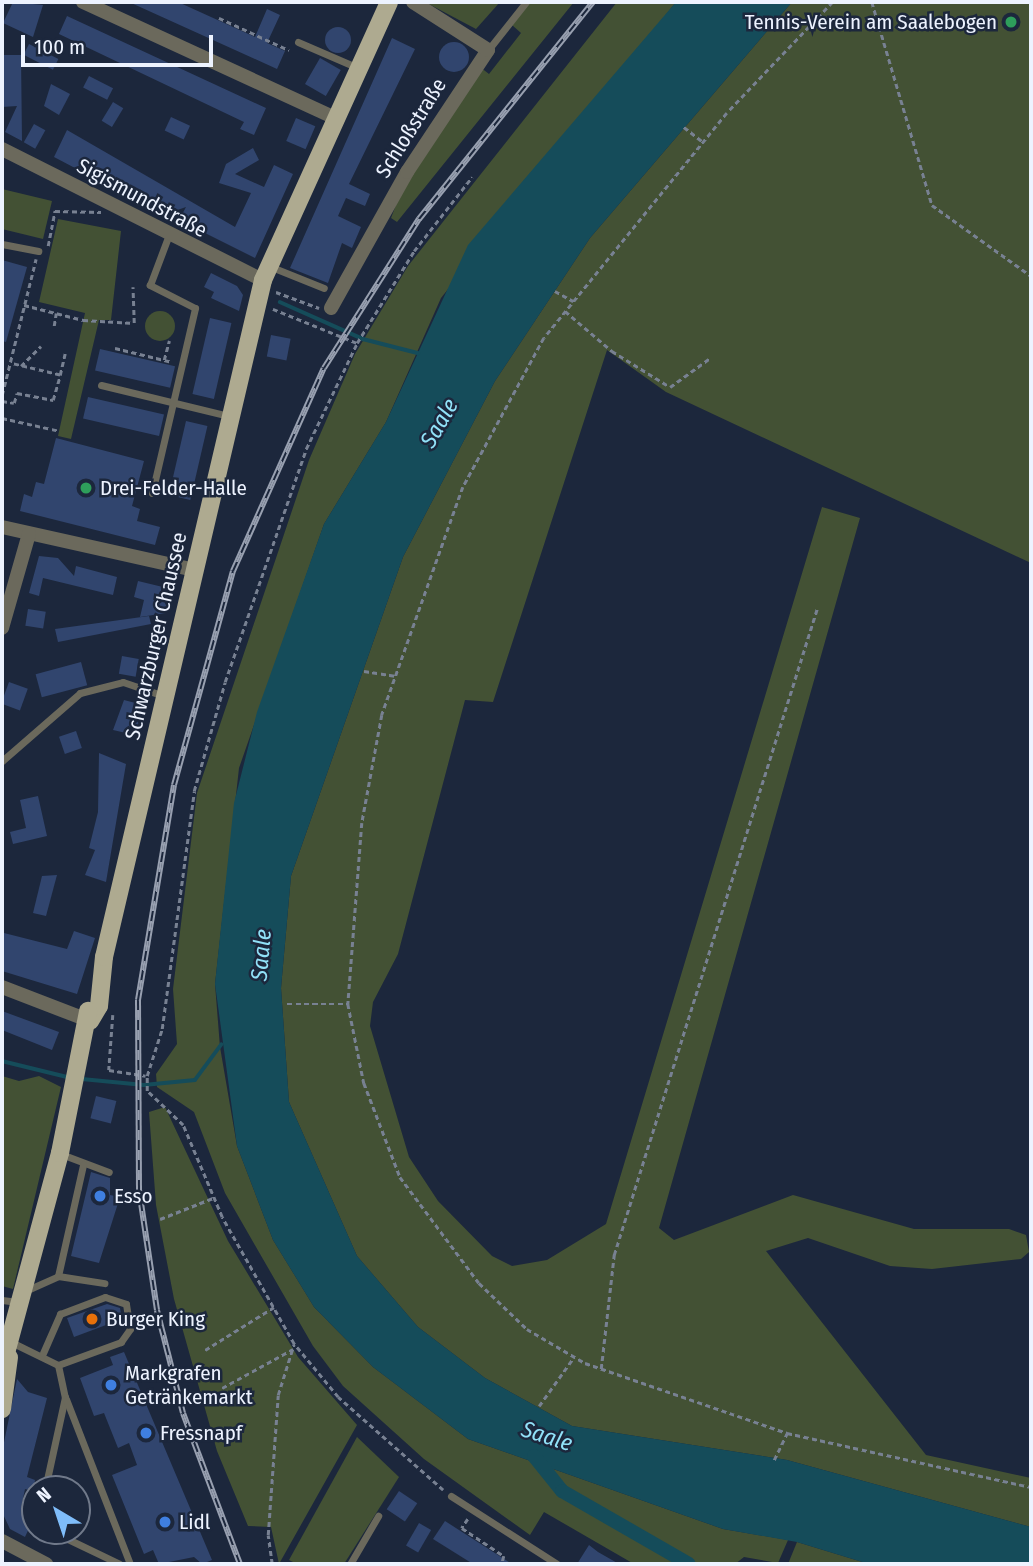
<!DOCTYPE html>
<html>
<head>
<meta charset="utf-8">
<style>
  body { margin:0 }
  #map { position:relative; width:1033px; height:1566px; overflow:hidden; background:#1c273c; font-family:"Fira Sans Condensed",sans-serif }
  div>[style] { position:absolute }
  .green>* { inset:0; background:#435134 }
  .round { border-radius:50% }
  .water>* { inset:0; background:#154c5a }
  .stream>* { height:3.5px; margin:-1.75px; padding:0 1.75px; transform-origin:1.75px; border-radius:1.75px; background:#154c5a }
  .canal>* { height:14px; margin:-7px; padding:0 7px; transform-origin:7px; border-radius:7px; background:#154c5a }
  .building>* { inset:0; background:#31456e; transform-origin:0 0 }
  .path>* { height:2.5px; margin-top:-1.25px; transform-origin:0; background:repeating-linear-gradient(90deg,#788192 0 5px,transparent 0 8.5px) }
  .lane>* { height:7px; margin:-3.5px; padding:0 3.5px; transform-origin:3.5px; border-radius:3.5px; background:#6b695c }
  .street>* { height:14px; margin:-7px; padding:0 7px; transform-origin:7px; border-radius:7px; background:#6b695c }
  .primary>* { height:18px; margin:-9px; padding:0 9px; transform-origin:9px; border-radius:9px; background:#aeaa90 }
  .rail>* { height:6px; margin-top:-3px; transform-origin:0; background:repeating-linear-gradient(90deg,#1c273c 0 10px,#98a0b0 0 20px); box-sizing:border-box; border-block:2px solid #98a0b0 }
  .dots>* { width:19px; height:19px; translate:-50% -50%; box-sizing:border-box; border:4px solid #1c273c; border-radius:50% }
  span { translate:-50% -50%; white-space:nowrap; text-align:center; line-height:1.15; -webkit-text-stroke:5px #1c273c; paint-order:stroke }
  .poi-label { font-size:21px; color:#edf3ff }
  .right { translate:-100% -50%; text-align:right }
  .left { translate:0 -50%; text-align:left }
  .street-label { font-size:21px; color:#edf3ff }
  .water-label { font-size:23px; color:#91e1f8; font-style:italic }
  .frame { position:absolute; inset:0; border:4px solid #edf3ff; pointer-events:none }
  .north { position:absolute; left:21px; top:1475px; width:70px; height:70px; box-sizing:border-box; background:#1c273c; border:2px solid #70798a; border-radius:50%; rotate:321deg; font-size:19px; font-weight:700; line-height:28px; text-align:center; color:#edf3ff }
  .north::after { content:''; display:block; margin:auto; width:24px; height:32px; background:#7fbdfa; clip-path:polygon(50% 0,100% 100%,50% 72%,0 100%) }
  .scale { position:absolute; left:21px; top:35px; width:192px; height:32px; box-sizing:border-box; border:4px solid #edf3ff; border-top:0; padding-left:9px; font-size:21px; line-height:24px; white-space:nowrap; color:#edf3ff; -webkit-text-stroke:5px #1c273c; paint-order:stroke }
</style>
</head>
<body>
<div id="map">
  <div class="green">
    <div style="clip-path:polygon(425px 2px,500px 2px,476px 29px)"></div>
    <div style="clip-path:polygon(574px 2px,397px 222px,391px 218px,404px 184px,480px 67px,489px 74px,521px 33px,512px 25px,529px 3px)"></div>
    <div style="clip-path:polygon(617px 2px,676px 2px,441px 298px,386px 422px,324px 524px,239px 768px,215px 984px,220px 1047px,237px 1146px,273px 1240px,314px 1307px,373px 1367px,468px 1439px,723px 1529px,788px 1540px,778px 1563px,744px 1557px,735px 1564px,634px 1564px,544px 1512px,530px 1535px,424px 1459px,343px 1386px,313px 1346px,225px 1193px,194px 1112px,157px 1087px,156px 1074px,177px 1044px,173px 989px,197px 793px,309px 460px,355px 354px,408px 266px)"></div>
    <div style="clip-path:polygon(792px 2px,1031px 2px,1031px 563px,666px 392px,607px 350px,493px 702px,465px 700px,398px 954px,373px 1002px,370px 1026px,409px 1157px,438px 1201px,492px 1256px,512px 1266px,547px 1260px,606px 1224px,822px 507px,860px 518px,659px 1228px,674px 1240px,793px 1195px,914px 1229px,1009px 1229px,1026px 1235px,1029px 1252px,1021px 1259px,932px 1269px,890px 1266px,808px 1238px,766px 1251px,926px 1455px,1031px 1478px,1031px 1527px,787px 1460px,572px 1426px,485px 1378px,418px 1327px,357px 1256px,289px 1102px,281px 988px,291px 876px,403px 557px,495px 381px,590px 238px)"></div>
    <div style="clip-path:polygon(2px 189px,52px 201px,43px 239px,2px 229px)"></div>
    <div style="clip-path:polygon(58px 219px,121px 231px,111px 320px,99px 320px,71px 439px,58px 436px,85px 313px,39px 302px)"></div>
    <div class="round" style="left:145px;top:311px;width:30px;height:30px"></div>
    <div style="clip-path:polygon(2px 1076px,19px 1081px,39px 1076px,61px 1087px,13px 1289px,2px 1286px)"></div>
    <div style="clip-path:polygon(165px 1107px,228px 1241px,298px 1357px,357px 1425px,279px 1564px,271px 1527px,248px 1526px,217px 1451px,174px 1299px,156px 1205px,149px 1112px)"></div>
    <div style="clip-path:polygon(357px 1437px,399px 1477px,344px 1564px,297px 1564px,289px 1560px)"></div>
    <div style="clip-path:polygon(797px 1542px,869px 1564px,788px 1564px)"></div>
  </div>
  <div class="water">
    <div style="clip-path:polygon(676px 2px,792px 2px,590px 238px,495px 381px,403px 557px,291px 876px,281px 988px,289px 1102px,357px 1256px,418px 1327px,485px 1378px,572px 1426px,787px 1460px,1031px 1527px,1031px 1564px,869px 1564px,797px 1542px,723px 1529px,468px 1439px,373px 1367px,314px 1307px,273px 1240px,237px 1146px,215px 984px,234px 803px,257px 712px,324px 524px,386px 422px,468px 245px)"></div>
  </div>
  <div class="stream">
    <div style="left:280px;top:302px;width:91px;rotate:24deg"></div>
    <div style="left:363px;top:339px;width:57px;rotate:14.3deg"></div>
    <div style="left:2px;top:1061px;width:71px;rotate:13.8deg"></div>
    <div style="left:82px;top:1079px;width:62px;rotate:5.5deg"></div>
    <div style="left:144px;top:1085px;width:51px;rotate:-5.6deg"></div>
    <div style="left:195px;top:1080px;width:44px;rotate:-53.4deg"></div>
  </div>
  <div class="canal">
    <div style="left:534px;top:1456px;width:45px;rotate:51.3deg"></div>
    <div style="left:562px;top:1491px;width:146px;rotate:29.9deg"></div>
  </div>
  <div class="building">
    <div style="clip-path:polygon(13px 2px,43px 5px,33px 37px,3px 23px)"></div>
    <div style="clip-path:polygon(129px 2px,178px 2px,255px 37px,267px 9px,280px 15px,267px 43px,285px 51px,277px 69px)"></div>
    <div style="clip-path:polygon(67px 16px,266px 108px,254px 135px,240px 129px,244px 122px,59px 34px)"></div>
    <div class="round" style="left:325px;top:27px;width:26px;height:26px"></div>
    <div style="clip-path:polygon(392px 38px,415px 49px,349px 184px,370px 194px,365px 206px,346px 198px,338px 216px,361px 227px,352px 248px,342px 243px,328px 283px,290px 268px)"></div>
    <div class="round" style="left:439px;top:42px;width:30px;height:30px"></div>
    <div style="left:29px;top:44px;width:33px;height:12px;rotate:27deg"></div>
    <div style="clip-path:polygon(2px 55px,21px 55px,22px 141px,5px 132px,17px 106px,2px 107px)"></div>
    <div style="left:320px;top:58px;width:24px;height:30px;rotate:30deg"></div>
    <div style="left:89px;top:76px;width:27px;height:13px;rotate:27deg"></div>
    <div style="clip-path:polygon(51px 84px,70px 94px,59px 115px,44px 106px)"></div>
    <div style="left:113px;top:102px;width:12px;height:22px;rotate:31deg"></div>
    <div style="left:171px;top:117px;width:21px;height:15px;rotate:25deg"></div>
    <div style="left:296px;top:118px;width:21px;height:25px;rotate:23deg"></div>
    <div style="left:34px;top:124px;width:13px;height:21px;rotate:29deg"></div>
    <div style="clip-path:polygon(67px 130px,235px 227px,251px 193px,219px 183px,226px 164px,253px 148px,259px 160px,235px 174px,264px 187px,274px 165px,293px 174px,255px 258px,179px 220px,186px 207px,163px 215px,138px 191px,134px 199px,54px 157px)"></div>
    <div style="clip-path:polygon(2px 260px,27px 267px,6px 342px,2px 341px)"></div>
    <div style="clip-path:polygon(211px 273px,237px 286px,243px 295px,239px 311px,211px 298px,214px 292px,204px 287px)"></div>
    <div style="left:210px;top:318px;width:22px;height:78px;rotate:13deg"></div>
    <div style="left:271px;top:335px;width:20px;height:22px;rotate:11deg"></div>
    <div style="left:100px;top:349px;width:77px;height:22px;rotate:13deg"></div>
    <div style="left:88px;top:397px;width:78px;height:22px;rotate:13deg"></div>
    <div style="left:186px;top:421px;width:22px;height:76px;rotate:13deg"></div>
    <div style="clip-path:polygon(56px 438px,144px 461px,132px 506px,140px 509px,137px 521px,160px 527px,155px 545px,20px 511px,24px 494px,32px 497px,36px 482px,44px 484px)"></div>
    <div style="clip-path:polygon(39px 556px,58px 558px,74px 576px,76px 566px,117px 577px,113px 595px,43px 578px,39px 596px,29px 593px)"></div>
    <div style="clip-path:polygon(138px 581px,167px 588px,166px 613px,140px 617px,144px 600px,134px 597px)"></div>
    <div style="left:28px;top:609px;width:18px;height:17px;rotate:9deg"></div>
    <div style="clip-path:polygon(149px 616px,151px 624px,58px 642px,55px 629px)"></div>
    <div style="left:122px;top:656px;width:17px;height:18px;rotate:10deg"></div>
    <div style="left:81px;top:662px;width:24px;height:47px;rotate:75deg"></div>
    <div style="left:9px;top:682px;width:20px;height:23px;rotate:20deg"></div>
    <div style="clip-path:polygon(124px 700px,143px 705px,137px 729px,127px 727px,126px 733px,113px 730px)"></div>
    <div style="left:76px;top:731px;width:18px;height:18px;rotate:71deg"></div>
    <div style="clip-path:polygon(99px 753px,126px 764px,106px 882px,85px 875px,95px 850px,89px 848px,98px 812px)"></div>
    <div style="clip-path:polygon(38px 796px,47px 836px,13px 844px,10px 832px,26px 828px,20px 800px)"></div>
    <div style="clip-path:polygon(57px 875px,46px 916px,33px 913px,42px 876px)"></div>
    <div style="clip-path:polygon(74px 931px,95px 938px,77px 994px,2px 971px,4px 933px,67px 949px)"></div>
    <div style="clip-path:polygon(2px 1011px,59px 1032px,52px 1050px,2px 1030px)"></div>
    <div style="left:96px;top:1096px;width:21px;height:23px;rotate:14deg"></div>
    <div style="clip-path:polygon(91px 1172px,110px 1178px,110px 1195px,120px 1197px,99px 1263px,71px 1256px)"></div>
    <div style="clip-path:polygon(107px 1304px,120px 1308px,122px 1319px,74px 1337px,67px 1318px)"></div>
    <div style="clip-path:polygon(124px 1352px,212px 1560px,202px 1564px,194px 1557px,159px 1564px,153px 1550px,144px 1554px,112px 1475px,137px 1465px,129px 1443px,118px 1448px,104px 1413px,94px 1416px,80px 1378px,113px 1365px,110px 1357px)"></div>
    <div style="clip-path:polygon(17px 1379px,28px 1392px,47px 1398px,27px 1477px,35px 1480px,33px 1491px,25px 1489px,21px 1508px,32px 1522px,25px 1537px,10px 1529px,2px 1512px,2px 1452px)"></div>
    <div style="left:399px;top:1491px;width:22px;height:22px;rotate:34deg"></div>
    <div style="clip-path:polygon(445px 1521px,512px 1564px,473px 1564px,433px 1539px)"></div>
    <div style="left:419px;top:1523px;width:14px;height:26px;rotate:30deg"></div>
    <div style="clip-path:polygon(589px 1545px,598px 1552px,619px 1564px,577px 1564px)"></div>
  </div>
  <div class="path">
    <div style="left:833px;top:2px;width:153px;rotate:133.7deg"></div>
    <div style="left:727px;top:113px;width:290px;rotate:129.1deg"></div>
    <div style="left:544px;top:338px;width:170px;rotate:118.5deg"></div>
    <div style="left:463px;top:487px;width:242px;rotate:109.6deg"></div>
    <div style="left:382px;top:715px;width:110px;rotate:100.5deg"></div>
    <div style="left:362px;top:823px;width:182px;rotate:94.4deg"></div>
    <div style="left:348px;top:1004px;width:81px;rotate:78.6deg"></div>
    <div style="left:364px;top:1083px;width:101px;rotate:69deg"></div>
    <div style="left:400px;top:1177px;width:132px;rotate:53.3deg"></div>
    <div style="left:479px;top:1283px;width:66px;rotate:43.8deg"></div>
    <div style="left:527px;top:1329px;width:67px;rotate:30.4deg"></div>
    <div style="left:585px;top:1363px;width:214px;rotate:19.1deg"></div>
    <div style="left:787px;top:1433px;width:250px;rotate:12.5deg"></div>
    <div style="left:872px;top:2px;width:212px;rotate:73.5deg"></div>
    <div style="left:932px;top:205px;width:122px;rotate:35.6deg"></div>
    <div style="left:219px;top:18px;width:77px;rotate:24.6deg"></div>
    <div style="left:684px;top:127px;width:24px;rotate:38deg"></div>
    <div style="left:48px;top:246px;width:36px;rotate:-79deg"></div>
    <div style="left:55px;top:211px;width:46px;rotate:1.2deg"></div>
    <div style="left:555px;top:291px;width:21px;rotate:29deg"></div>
    <div style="left:276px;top:292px;width:46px;rotate:20.4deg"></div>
    <div style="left:24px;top:305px;width:61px;rotate:14.3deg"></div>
    <div style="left:83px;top:320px;width:51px;rotate:3.4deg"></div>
    <div style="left:134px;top:323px;width:36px;rotate:-92deg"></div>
    <div style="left:273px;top:309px;width:91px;rotate:22deg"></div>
    <div style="left:565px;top:311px;width:62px;rotate:40.4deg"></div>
    <div style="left:612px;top:351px;width:68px;rotate:31.8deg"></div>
    <div style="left:670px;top:387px;width:49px;rotate:-35.9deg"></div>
    <div style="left:54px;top:326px;width:13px;rotate:-81deg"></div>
    <div style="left:115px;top:348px;width:59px;rotate:13.8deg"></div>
    <div style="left:164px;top:360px;width:20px;rotate:-75deg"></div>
    <div style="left:21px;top:366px;width:28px;rotate:-45deg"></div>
    <div style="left:60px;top:375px;width:22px;rotate:-77deg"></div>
    <div style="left:2px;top:395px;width:140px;rotate:-76deg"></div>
    <div style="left:2px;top:401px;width:12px;rotate:9deg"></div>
    <div style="left:14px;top:403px;width:10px;rotate:-73deg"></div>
    <div style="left:17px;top:393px;width:37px;rotate:11deg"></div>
    <div style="left:53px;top:400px;width:26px;rotate:-74deg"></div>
    <div style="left:60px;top:375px;width:51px;rotate:-166.5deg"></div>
    <div style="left:2px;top:418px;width:59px;rotate:12.6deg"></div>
    <div style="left:364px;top:671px;width:31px;rotate:9deg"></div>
    <div style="left:287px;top:1004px;width:61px"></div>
    <div style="left:113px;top:1015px;width:55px;rotate:94.2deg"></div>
    <div style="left:109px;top:1070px;width:37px;rotate:9deg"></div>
    <div style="left:160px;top:1219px;width:57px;rotate:-21.6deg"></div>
    <div style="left:205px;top:1350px;width:81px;rotate:-31.9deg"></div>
    <div style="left:601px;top:1369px;width:115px;rotate:-83.5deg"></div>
    <div style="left:614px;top:1255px;width:677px;rotate:-72.56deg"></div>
    <div style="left:222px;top:1388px;width:81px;rotate:-28.8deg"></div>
    <div style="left:539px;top:1406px;width:60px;rotate:-54.5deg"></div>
    <div style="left:774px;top:1460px;width:30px;rotate:-64deg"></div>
    <div style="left:443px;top:1490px;width:140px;rotate:-138.5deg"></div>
    <div style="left:338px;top:1397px;width:69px;rotate:-129.7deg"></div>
    <div style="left:294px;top:1344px;width:146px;rotate:-119.6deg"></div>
    <div style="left:222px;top:1217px;width:100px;rotate:-113deg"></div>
    <div style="left:183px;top:1125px;width:50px;rotate:-136.6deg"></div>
    <div style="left:147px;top:1091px;width:15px;rotate:-90deg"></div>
    <div style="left:147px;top:1076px;width:49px;rotate:-72.3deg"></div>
    <div style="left:162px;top:1029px;width:240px;rotate:-82.3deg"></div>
    <div style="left:194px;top:791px;width:113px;rotate:-74.1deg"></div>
    <div style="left:225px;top:682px;width:247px;rotate:-70.8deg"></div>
    <div style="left:306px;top:449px;width:118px;rotate:-64.3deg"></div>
    <div style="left:357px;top:343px;width:108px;rotate:-58.2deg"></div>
    <div style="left:414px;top:251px;width:94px;rotate:-51.9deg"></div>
    <div style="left:468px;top:1519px;width:11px;rotate:124deg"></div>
    <div style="left:462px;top:1528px;width:50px;rotate:33.7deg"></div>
    <div style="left:504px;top:1556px;width:8px;rotate:104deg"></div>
    <div style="left:272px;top:1564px;width:29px;rotate:-98deg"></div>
    <div style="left:268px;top:1535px;width:140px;rotate:-85.9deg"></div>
    <div style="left:278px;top:1395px;width:53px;rotate:-72.6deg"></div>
  </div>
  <div class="lane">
    <div style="left:298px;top:42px;width:65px;rotate:23.4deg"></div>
    <div style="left:488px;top:50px;width:61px;rotate:-51.6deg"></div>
    <div style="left:2px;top:244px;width:37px;rotate:11deg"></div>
    <div style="left:269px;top:266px;width:59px;rotate:21.8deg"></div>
    <div style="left:101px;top:385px;width:132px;rotate:13.6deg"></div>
    <div style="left:152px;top:493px;width:190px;rotate:-76.9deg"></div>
    <div style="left:195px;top:308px;width:51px;rotate:-152.9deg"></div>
    <div style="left:150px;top:285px;width:51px;rotate:-69.4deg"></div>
    <div style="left:2px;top:761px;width:103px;rotate:-41.1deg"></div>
    <div style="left:80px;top:693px;width:44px;rotate:-14.3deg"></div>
    <div style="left:123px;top:682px;width:43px;rotate:18.9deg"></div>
    <div style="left:61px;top:1154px;width:51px;rotate:20.6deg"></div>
    <div style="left:58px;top:1276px;width:114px;rotate:-77.3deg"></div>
    <div style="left:25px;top:1291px;width:36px;rotate:-24deg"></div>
    <div style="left:58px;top:1276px;width:47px;rotate:8.7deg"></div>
    <div style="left:2px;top:1300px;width:16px;rotate:7deg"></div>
    <div style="left:11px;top:1342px;width:52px;rotate:26.1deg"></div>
    <div style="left:43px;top:1353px;width:43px;rotate:-66.4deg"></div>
    <div style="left:60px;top:1314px;width:48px;rotate:-20.7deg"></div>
    <div style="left:105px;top:1297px;width:22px;rotate:18deg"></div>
    <div style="left:126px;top:1304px;width:25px;rotate:81deg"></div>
    <div style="left:130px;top:1329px;width:16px;rotate:125deg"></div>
    <div style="left:121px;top:1342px;width:67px;rotate:159.9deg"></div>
    <div style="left:58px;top:1365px;width:33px;rotate:78deg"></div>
    <div style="left:65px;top:1397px;width:94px;rotate:102.3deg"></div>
    <div style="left:66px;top:1399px;width:177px;rotate:68.8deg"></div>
    <div style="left:451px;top:1496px;width:126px;rotate:32.7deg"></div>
    <div style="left:51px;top:1531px;width:76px;rotate:25.6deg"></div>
    <div style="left:350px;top:1564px;width:56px;rotate:-59.7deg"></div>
  </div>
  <div class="street">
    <div style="left:83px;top:2px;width:277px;rotate:24.7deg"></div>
    <div style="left:2px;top:149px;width:292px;rotate:26.7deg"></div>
    <div style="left:331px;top:308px;width:156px;rotate:-60.8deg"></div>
    <div style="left:407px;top:172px;width:146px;rotate:-56.4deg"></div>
    <div style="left:488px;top:50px;width:89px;rotate:-147.4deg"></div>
    <div style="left:2px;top:527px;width:198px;rotate:12.6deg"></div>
    <div style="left:2px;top:628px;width:98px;rotate:-74deg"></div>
    <div style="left:2px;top:987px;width:94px;rotate:21.1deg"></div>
    <div style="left:2px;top:1541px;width:50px;rotate:27.6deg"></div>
  </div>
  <div class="primary">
    <div style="left:90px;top:1021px;width:17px;rotate:-59deg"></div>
    <div style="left:99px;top:1006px;width:49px;rotate:-84.2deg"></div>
    <div style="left:104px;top:957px;width:695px;rotate:-76.78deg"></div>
    <div style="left:263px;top:280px;width:305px;rotate:-65.6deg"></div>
    <div style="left:2px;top:1368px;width:223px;rotate:-74.9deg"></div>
    <div style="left:60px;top:1153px;width:145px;rotate:-78.8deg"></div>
    <div style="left:2px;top:1409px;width:52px;rotate:-82.3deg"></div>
  </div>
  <div class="rail">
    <div style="left:240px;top:1564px;width:161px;rotate:-110.7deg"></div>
    <div style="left:183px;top:1413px;width:106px;rotate:-104.2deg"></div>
    <div style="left:157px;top:1310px;width:121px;rotate:-98.5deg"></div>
    <div style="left:139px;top:1190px;width:190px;rotate:-90.3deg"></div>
    <div style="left:138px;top:1000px;width:218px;rotate:-80.5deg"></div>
    <div style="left:174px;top:785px;width:222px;rotate:-74.6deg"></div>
    <div style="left:233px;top:571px;width:222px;rotate:-65.9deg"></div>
    <div style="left:324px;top:368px;width:177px;rotate:-57.5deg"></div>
    <div style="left:419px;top:219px;width:278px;rotate:-51.3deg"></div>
  </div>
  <div class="dots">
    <div style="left:1011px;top:22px;background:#2e9e5b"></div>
    <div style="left:86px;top:488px;background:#2e9e5b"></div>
    <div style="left:100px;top:1196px;background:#3f7fe0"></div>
    <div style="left:92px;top:1319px;background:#e8710a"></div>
    <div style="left:111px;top:1385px;background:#3f7fe0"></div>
    <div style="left:146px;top:1433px;background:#3f7fe0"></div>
    <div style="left:165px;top:1522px;background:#3f7fe0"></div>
  </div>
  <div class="poi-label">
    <span class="right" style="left:997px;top:22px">Tennis-Verein am Saalebogen</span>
    <span class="left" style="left:100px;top:488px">Drei-Felder-Halle</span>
    <span class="left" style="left:114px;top:1196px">Esso</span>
    <span class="left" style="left:106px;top:1319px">Burger King</span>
    <span class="left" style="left:125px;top:1385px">Markgrafen<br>Getränkemarkt</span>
    <span class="left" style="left:160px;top:1433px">Fressnapf</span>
    <span class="left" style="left:179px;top:1522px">Lidl</span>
  </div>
  <div class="street-label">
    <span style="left:411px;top:128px;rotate:-58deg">Schloßstraße</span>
    <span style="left:142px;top:198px;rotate:28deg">Sigismundstraße</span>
    <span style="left:156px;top:636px;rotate:-77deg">Schwarzburger Chaussee</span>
  </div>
  <div class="water-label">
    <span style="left:439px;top:423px;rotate:-60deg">Saale</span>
    <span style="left:261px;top:955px;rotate:-85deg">Saale</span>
    <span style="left:547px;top:1436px;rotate:18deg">Saale</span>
  </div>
  <div class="frame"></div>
  <div class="north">N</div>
  <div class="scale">100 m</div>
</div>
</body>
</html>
